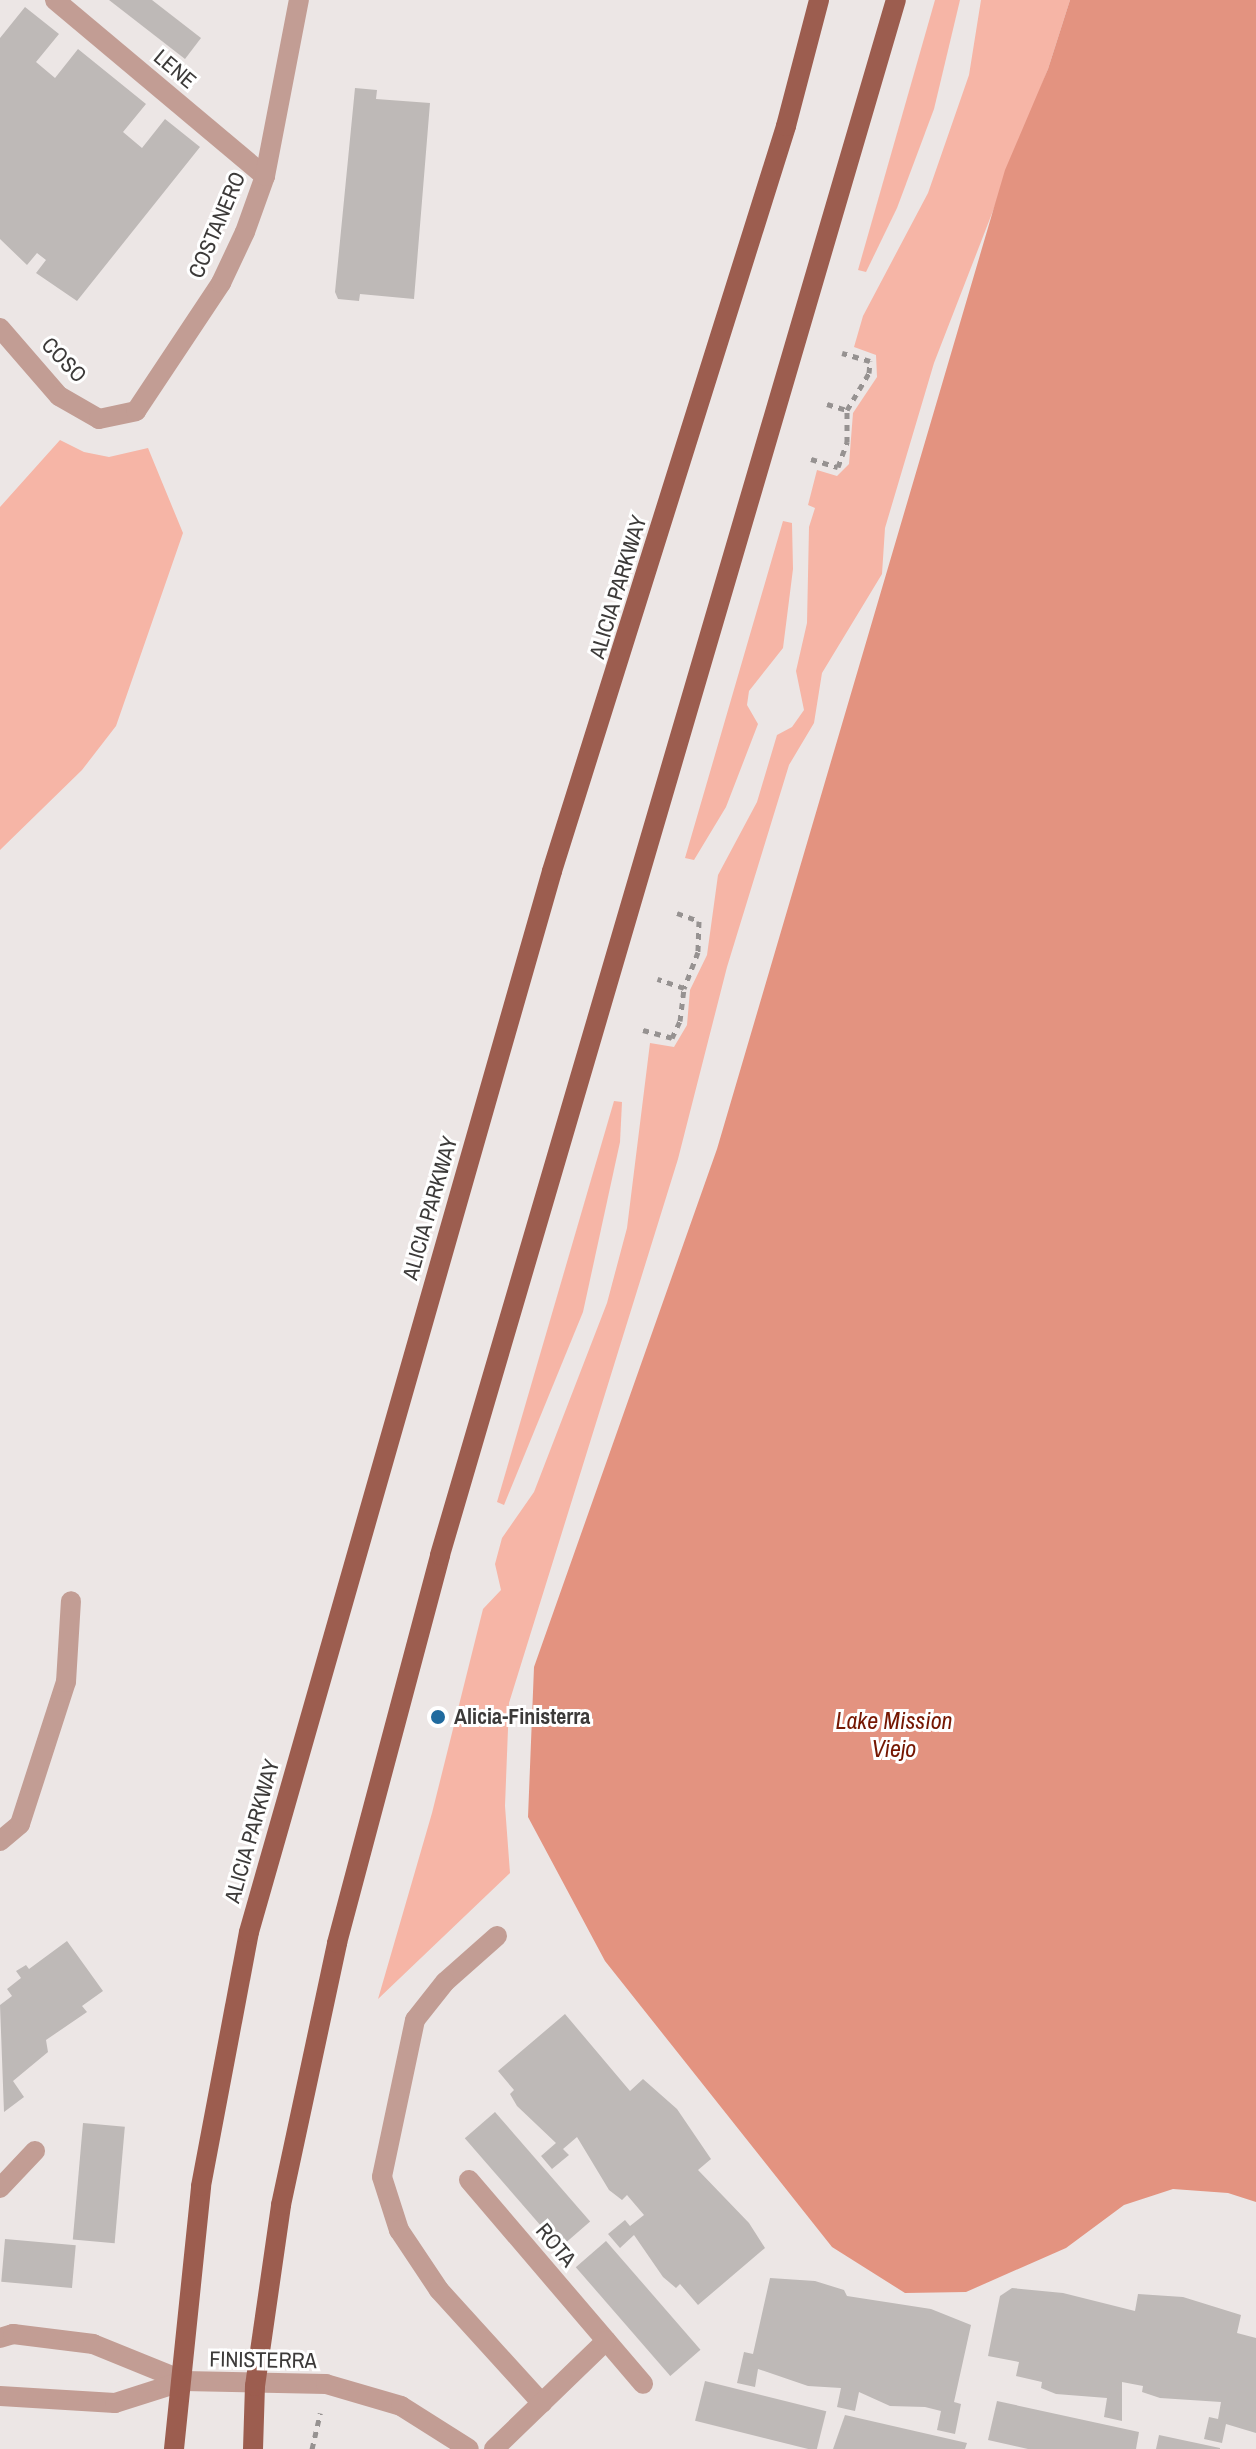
<!DOCTYPE html>
<html>
<head>
<meta charset="utf-8">
<style>
  body { margin:0 }
  #map { position:relative; width:1256px; height:2449px; overflow:hidden; background:#ece6e5; font-family:"Archivo Narrow",sans-serif }
  div>[style] { position:absolute }
  .green>* { inset:0; background:#f6b5a6 }
  .water>* { inset:0; background:#e39380 }
  .building>* { inset:0; background:#beb9b7; transform-origin:0 0 }
  .path>* { height:5px; margin-top:-2.5px; transform-origin:0; background:repeating-linear-gradient(90deg,#969291 0 6px,transparent 0 12px) }
  .lane>* { height:20px; margin:-10px; padding:0 10px; transform-origin:10px; border-radius:10px; background:#c29d94 }
  .street>* { height:20px; margin:-10px; padding:0 10px; transform-origin:10px; border-radius:10px; background:#c29d94 }
  .primary>* { height:20px; margin:-10px; padding:0 10px; transform-origin:10px; border-radius:10px; background:#9c5d4f }
  .dots>* { width:22px; height:22px; translate:-50% -50%; box-sizing:border-box; border:4px solid #fff; border-radius:50% }
  span { translate:-50% -50%; white-space:nowrap; text-align:center; line-height:1.15; -webkit-text-stroke:6px #fff; paint-order:stroke }
  .street-label { font-size:22px; color:#3c3a39 }
  .poi-label { font-size:22px; color:#3c3a39; font-weight:700 }
  .left { translate:0 -50%; text-align:left }
  .water-label { font-size:24px; color:#751702; font-style:italic }
</style>
</head>
<body>
<div id="map">
  <div class="green">
    <div style="clip-path:polygon(935px 0,960px 0,934px 109px,897px 208px,866px 272px,858px 270px)"></div>
    <div style="clip-path:polygon(981px 0,1070px 0,1048px 69px,934px 363px,885px 528px,882px 574px,822px 673px,814px 723px,789px 765px,727px 967px,678px 1159px,509px 1703px,505px 1806px,510px 1873px,378px 1999px,432px 1813px,483px 1609px,501px 1590px,495px 1564px,502px 1538px,534px 1492px,607px 1303px,627px 1228px,650px 1043px,674px 1047px,687px 1025px,690px 990px,707px 955px,718px 875px,757px 802px,777px 735px,792px 727px,804px 710px,796px 671px,807px 623px,809px 527px,815px 508px,808px 505px,817px 470px,837px 476px,849px 464px,853px 413px,877px 377px,876px 355px,854px 347px,863px 316px,928px 193px,969px 75px)"></div>
    <div style="clip-path:polygon(60px 440px,84px 452px,109px 457px,148px 448px,183px 533px,116px 726px,82px 770px,0 850px,0 507px)"></div>
    <div style="clip-path:polygon(783px 521px,792px 523px,793px 569px,783px 648px,749px 691px,747px 705px,758px 724px,726px 807px,694px 860px,685px 858px)"></div>
    <div style="clip-path:polygon(614px 1101px,622px 1102px,620px 1142px,583px 1312px,504px 1505px,497px 1502px)"></div>
  </div>
  <div class="water">
    <div style="clip-path:polygon(1070px 0,1256px 0,1256px 2202px,1228px 2193px,1173px 2189px,1124px 2205px,1066px 2248px,966px 2292px,905px 2293px,832px 2247px,605px 1961px,528px 1817px,534px 1667px,717px 1149px,1005px 170px,1048px 69px)"></div>
  </div>
  <div class="building">
    <div style="clip-path:polygon(109px 0,152px 0,201px 38px,185px 59px)"></div>
    <div style="clip-path:polygon(25px 7px,59px 34px,36px 62px,55px 78px,78px 49px,146px 104px,123px 132px,142px 148px,165px 119px,200px 147px,77px 301px,36px 273px,46px 260px,37px 253px,27px 265px,0 239px,0 38px)"></div>
    <div style="clip-path:polygon(355px 88px,377px 90px,376px 99px,430px 103px,414px 299px,360px 294px,359px 301px,338px 299px,335px 292px)"></div>
    <div style="clip-path:polygon(67px 1941px,103px 1991px,82px 2006px,87px 2012px,46px 2040px,48px 2052px,13px 2081px,24px 2097px,4px 2112px,0 2005px,12px 1996px,7px 1989px,21px 1978px,16px 1971px,26px 1965px,29px 1969px)"></div>
    <div style="clip-path:polygon(565px 2014px,630px 2091px,643px 2079px,677px 2109px,711px 2159px,698px 2170px,749px 2223px,765px 2248px,698px 2305px,680px 2284px,676px 2288px,663px 2277px,634px 2235px,620px 2248px,608px 2234px,625px 2220px,630px 2226px,644px 2215px,627px 2195px,622px 2200px,609px 2190px,577px 2137px,563px 2149px,569px 2155px,552px 2169px,541px 2156px,556px 2143px,517px 2106px,510px 2094px,514px 2090px,498px 2071px)"></div>
    <div style="left:495px;top:2112px;width:145px;height:40px;rotate:49deg"></div>
    <div style="left:83px;top:2123px;width:42px;height:117px;rotate:5deg"></div>
    <div style="left:5px;top:2239px;width:71px;height:43px;rotate:5deg"></div>
    <div style="left:606px;top:2241px;width:144px;height:40px;rotate:49deg"></div>
    <div style="clip-path:polygon(770px 2278px,815px 2281px,844px 2290px,847px 2296px,931px 2309px,971px 2325px,954px 2402px,961px 2404px,955px 2434px,937px 2430px,941px 2411px,925px 2407px,890px 2406px,859px 2392px,855px 2411px,837px 2407px,841px 2388px,808px 2386px,758px 2369px,755px 2387px,737px 2383px,744px 2352px,753px 2354px)"></div>
    <div style="clip-path:polygon(1012px 2288px,1063px 2293px,1135px 2311px,1138px 2294px,1183px 2297px,1241px 2315px,1237px 2333px,1256px 2338px,1256px 2433px,1226px 2424px,1222px 2443px,1204px 2439px,1209px 2417px,1218px 2419px,1221px 2402px,1160px 2398px,1142px 2392px,1143px 2386px,1122px 2382px,1122px 2421px,1104px 2417px,1107px 2398px,1056px 2394px,1041px 2388px,1042px 2382px,1016px 2376px,1019px 2362px,988px 2356px,1000px 2296px)"></div>
    <div style="left:705px;top:2381px;width:125px;height:41px;rotate:14deg"></div>
    <div style="clip-path:polygon(997px 2401px,1139px 2432px,1136px 2449px,1028px 2449px,988px 2440px)"></div>
    <div style="clip-path:polygon(845px 2415px,967px 2443px,965px 2449px,833px 2449px)"></div>
    <div style="clip-path:polygon(1159px 2435px,1220px 2448px,1220px 2449px,1156px 2449px)"></div>
  </div>
  <div class="path">
    <div style="left:827px;top:404px;width:21px;rotate:17deg"></div>
    <div style="left:847px;top:410px;width:43px;rotate:-59.3deg"></div>
    <div style="left:869px;top:373px;width:12px;rotate:-85deg"></div>
    <div style="left:870px;top:361px;width:29px;rotate:-164deg"></div>
    <div style="left:811px;top:459px;width:28px;rotate:17deg"></div>
    <div style="left:838px;top:467px;width:27px;rotate:-70deg"></div>
    <div style="left:847px;top:442px;width:32px;rotate:-90deg"></div>
    <div style="left:677px;top:913px;width:23px;rotate:20deg"></div>
    <div style="left:699px;top:921px;width:31px;rotate:92deg"></div>
    <div style="left:698px;top:952px;width:39px;rotate:111deg"></div>
    <div style="left:643px;top:1030px;width:30px;rotate:15deg"></div>
    <div style="left:672px;top:1038px;width:19px;rotate:-65deg"></div>
    <div style="left:680px;top:1021px;width:33px;rotate:-83deg"></div>
    <div style="left:684px;top:988px;width:28px;rotate:-161deg"></div>
    <div style="left:312px;top:2449px;width:37px;rotate:-77deg"></div>
  </div>
  <div class="lane">
    <div style="left:497px;top:1936px;width:69px;rotate:138.5deg"></div>
    <div style="left:445px;top:1982px;width:48px;rotate:128.3deg"></div>
    <div style="left:415px;top:2020px;width:160px;rotate:101.9deg"></div>
    <div style="left:382px;top:2177px;width:56px;rotate:72.2deg"></div>
    <div style="left:399px;top:2230px;width:72px;rotate:56.3deg"></div>
    <div style="left:439px;top:2290px;width:153px;rotate:47.7deg"></div>
  </div>
  <div class="street">
    <div style="left:55px;top:0;width:274px;rotate:40deg"></div>
    <div style="left:0;top:328px;width:90px;rotate:49.1deg"></div>
    <div style="left:59px;top:396px;width:46px;rotate:29.9deg"></div>
    <div style="left:99px;top:419px;width:38px;rotate:-12deg"></div>
    <div style="left:136px;top:411px;width:154px;rotate:-56.4deg"></div>
    <div style="left:221px;top:283px;width:56px;rotate:-64.8deg"></div>
    <div style="left:245px;top:232px;width:59px;rotate:-70.3deg"></div>
    <div style="left:265px;top:176px;width:179px;rotate:-79.1deg"></div>
    <div style="left:0;top:1841px;width:26px;rotate:-40deg"></div>
    <div style="left:20px;top:1824px;width:149px;rotate:-72.1deg"></div>
    <div style="left:66px;top:1682px;width:81px;rotate:-86.5deg"></div>
    <div style="left:469px;top:2180px;width:268px;rotate:49.5deg"></div>
    <div style="left:0;top:2188px;width:51px;rotate:-46.6deg"></div>
    <div style="left:0;top:2338px;width:14px;rotate:-17deg"></div>
    <div style="left:13px;top:2334px;width:81px;rotate:7.1deg"></div>
    <div style="left:93px;top:2344px;width:98px;rotate:22.1deg"></div>
    <div style="left:184px;top:2381px;width:142px;rotate:1.2deg"></div>
    <div style="left:326px;top:2384px;width:78px;rotate:16.3deg"></div>
    <div style="left:401px;top:2406px;width:80px;rotate:32.3deg"></div>
    <div style="left:0;top:2396px;width:115px;rotate:3.5deg"></div>
    <div style="left:115px;top:2403px;width:72px;rotate:-17.7deg"></div>
    <div style="left:494px;top:2449px;width:156px;rotate:-44deg"></div>
  </div>
  <div class="primary">
    <div style="left:174px;top:2449px;width:264px;rotate:-84.1deg"></div>
    <div style="left:201px;top:2186px;width:258px;rotate:-79.3deg"></div>
    <div style="left:249px;top:1932px;width:1103px;rotate:-74.06deg"></div>
    <div style="left:552px;top:871px;width:781px;rotate:-72.56deg"></div>
    <div style="left:786px;top:126px;width:130px;rotate:-75.3deg"></div>
    <div style="left:253px;top:2449px;width:63px;rotate:-88.2deg"></div>
    <div style="left:255px;top:2386px;width:183px;rotate:-81.8deg"></div>
    <div style="left:281px;top:2205px;width:268px;rotate:-77.9deg"></div>
    <div style="left:337px;top:1943px;width:401px;rotate:-75.1deg"></div>
    <div style="left:440px;top:1555px;width:1620px;rotate:-73.66deg"></div>
  </div>
  <div class="dots">
    <div style="left:438px;top:1717px;background:#206a9e"></div>
  </div>
  <div class="street-label">
    <span style="left:175px;top:69px;rotate:40deg">LENE</span>
    <span style="left:217px;top:225px;rotate:-67deg">COSTANERO</span>
    <span style="left:64px;top:360px;rotate:46deg">COSO</span>
    <span style="left:618px;top:587px;rotate:-73deg">ALICIA PARKWAY</span>
    <span style="left:430px;top:1208px;rotate:-74deg">ALICIA PARKWAY</span>
    <span style="left:252px;top:1831px;rotate:-74deg">ALICIA PARKWAY</span>
    <span style="left:556px;top:2245px;rotate:50deg">ROTA</span>
    <span style="left:263px;top:2360px;rotate:1deg">FINISTERRA</span>
  </div>
  <div class="poi-label">
    <span class="left" style="left:454px;top:1717px">Alicia-Finisterra</span>
  </div>
  <div class="water-label">
    <span style="left:894px;top:1735px">Lake Mission<br>Viejo</span>
  </div>
</div>
</body>
</html>
